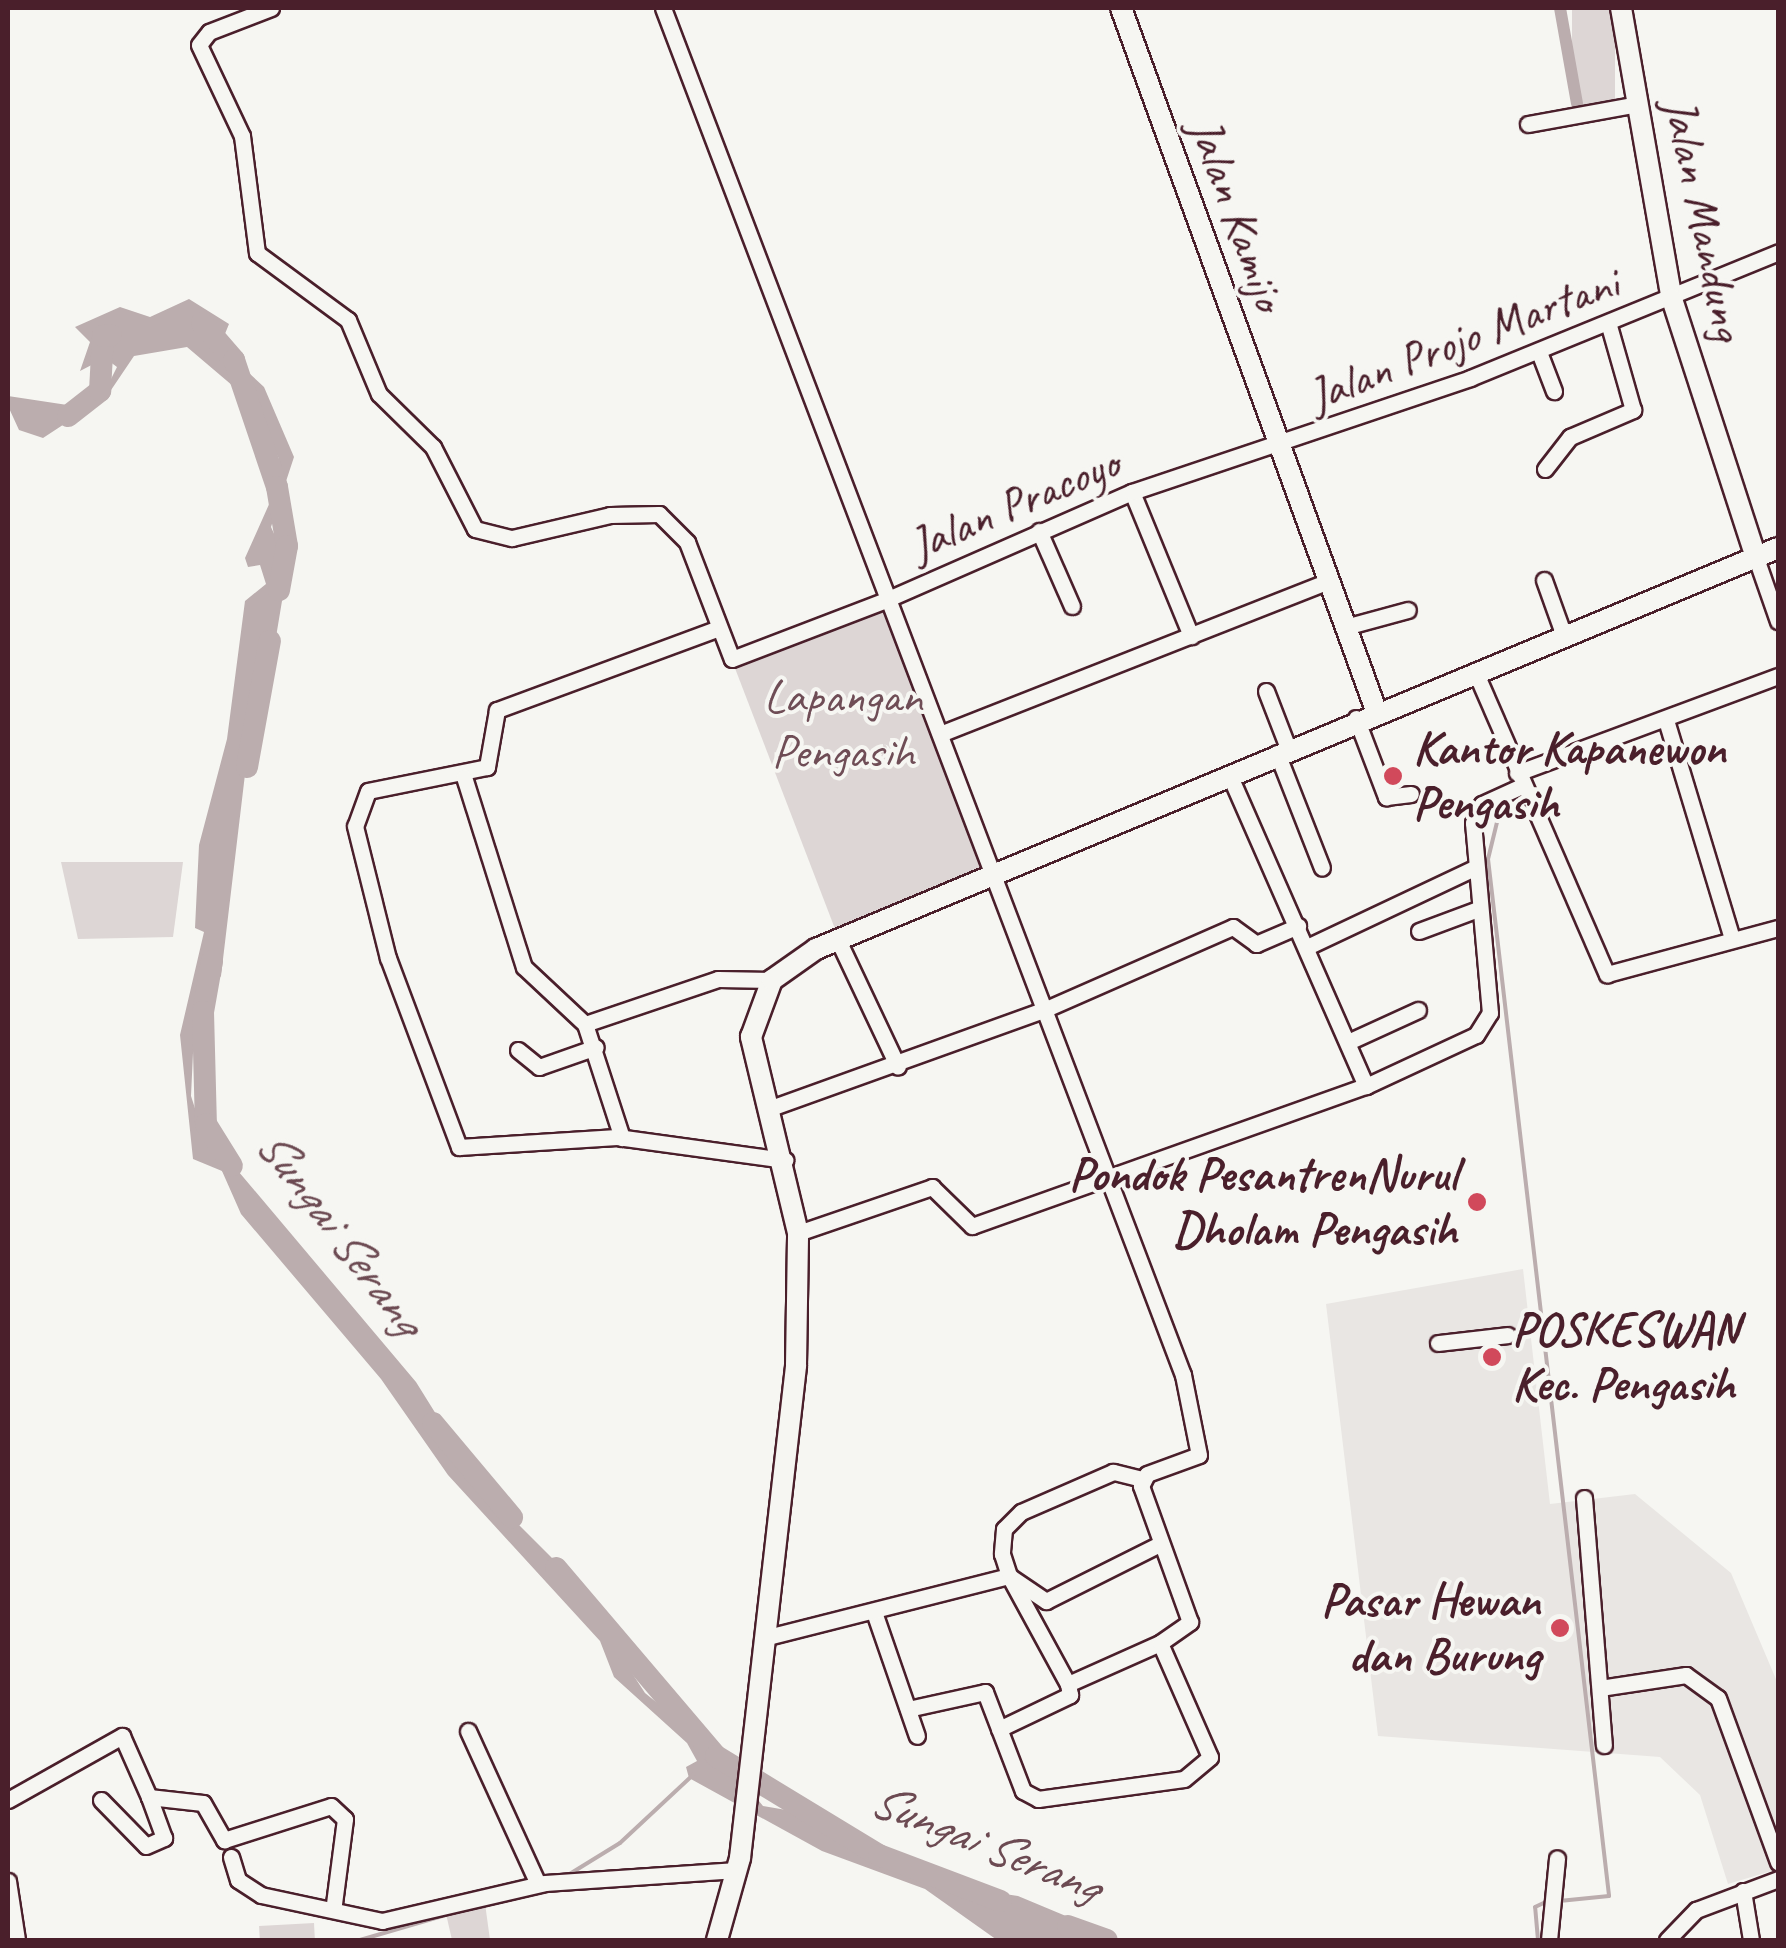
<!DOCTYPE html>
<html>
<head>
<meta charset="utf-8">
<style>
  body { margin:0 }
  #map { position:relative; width:1786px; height:1948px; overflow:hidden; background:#f6f6f2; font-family:Caveat,sans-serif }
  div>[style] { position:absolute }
  .built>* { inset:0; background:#e9e6e3 }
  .green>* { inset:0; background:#ddd6d5; transform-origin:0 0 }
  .water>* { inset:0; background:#bbadae }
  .stream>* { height:4px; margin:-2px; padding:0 2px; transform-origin:2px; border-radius:2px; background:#bbadae }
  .canal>* { height:12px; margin:-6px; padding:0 6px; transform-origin:6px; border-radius:6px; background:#bbadae }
  .river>* { height:22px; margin:-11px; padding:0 11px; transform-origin:11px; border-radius:11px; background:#bbadae }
  .roads { filter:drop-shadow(2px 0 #4a1f2b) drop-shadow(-2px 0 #4a1f2b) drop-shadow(0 2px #4a1f2b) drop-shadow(0 -2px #4a1f2b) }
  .minor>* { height:15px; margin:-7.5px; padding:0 7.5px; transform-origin:7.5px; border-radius:7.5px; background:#f6f6f2 }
  .major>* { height:20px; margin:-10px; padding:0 10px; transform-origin:10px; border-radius:10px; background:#f6f6f2 }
  .dots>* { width:28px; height:28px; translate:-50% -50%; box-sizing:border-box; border:5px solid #f6f6f2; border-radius:50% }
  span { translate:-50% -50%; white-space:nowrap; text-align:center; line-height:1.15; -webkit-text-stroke:8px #f6f6f2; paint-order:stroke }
  .street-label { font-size:48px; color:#4a1f2b }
  .park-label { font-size:48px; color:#6f4d56 }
  .poi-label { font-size:48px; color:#4a1f2b; font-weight:700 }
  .left { translate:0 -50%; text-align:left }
  .right { translate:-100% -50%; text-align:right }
  .water-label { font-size:50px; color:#6c4a52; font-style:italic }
  .frame { position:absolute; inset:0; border:10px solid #4a1f2b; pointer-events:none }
</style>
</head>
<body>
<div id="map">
  <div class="built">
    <div style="clip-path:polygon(1523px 1269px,1550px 1504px,1635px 1494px,1731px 1573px,1778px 1684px,1778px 1869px,1728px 1884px,1700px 1795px,1660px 1757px,1378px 1736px,1326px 1304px)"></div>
  </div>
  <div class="green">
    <div style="left:1572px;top:8px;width:43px;height:97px"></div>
    <div style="left:885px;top:607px;width:287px;height:162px;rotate:69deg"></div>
    <div style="clip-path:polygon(61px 862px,183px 862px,173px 937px,78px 939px)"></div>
    <div style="clip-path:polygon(484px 1896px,490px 1940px,452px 1940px,444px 1905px)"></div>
    <div style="left:314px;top:1923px;width:17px;height:55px;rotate:87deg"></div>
  </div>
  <div class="water">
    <div style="clip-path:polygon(189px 299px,229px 324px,220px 346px,264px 387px,294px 457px,271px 527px,288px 565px,272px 661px,256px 682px,221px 976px,195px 1010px,191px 1096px,201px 1127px,416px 1382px,482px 1488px,565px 1571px,645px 1693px,721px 1755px,763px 1806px,798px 1812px,939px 1884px,1018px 1896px,1097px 1929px,1096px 1940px,997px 1940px,925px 1889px,822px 1851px,689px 1778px,686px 1767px,697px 1761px,687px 1743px,614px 1677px,600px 1641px,448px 1475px,381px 1379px,241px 1214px,222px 1171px,193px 1159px,180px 1035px,204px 932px,195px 928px,199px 845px,227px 739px,245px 601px,266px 584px,260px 565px,248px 567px,245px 558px,279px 482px,279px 459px,253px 403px,187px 347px,134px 356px,107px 396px,43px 438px,19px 430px,8px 406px,8px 396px,74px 406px,106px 389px,117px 367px,105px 358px,80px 371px,90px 342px,75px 327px,120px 307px,150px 317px)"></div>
  </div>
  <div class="stream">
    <div style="left:1499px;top:814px;width:46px;rotate:103.7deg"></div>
    <div style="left:1488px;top:859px;width:1044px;rotate:83.34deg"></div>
    <div style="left:1609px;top:1896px;width:50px;rotate:174.3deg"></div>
    <div style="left:568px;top:1875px;width:61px;rotate:-31.6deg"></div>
    <div style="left:620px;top:1843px;width:100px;rotate:-43deg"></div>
    <div style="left:360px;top:1940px;width:115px;rotate:-16.2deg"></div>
    <div style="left:1538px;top:1940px;width:33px;rotate:-95deg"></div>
    <div style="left:1535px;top:1907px;width:17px;rotate:-25deg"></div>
  </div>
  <div class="canal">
    <div style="left:1560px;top:8px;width:97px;rotate:79.9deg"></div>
  </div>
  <div class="river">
    <div style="left:202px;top:323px;width:49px;rotate:49.1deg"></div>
    <div style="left:234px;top:360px;width:134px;rotate:71.3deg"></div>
    <div style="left:277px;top:487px;width:60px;rotate:80.4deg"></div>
    <div style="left:287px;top:546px;width:45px;rotate:100.3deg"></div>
    <div style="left:68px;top:416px;width:41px;rotate:-38deg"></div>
    <div style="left:100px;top:391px;width:55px;rotate:-86.9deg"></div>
    <div style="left:103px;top:336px;width:8px;rotate:-7deg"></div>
    <div style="left:247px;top:767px;width:128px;rotate:-79.7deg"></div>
    <div style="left:212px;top:961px;width:52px;rotate:100deg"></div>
    <div style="left:203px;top:1012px;width:112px;rotate:88.5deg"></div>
    <div style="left:206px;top:1124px;width:49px;rotate:58.2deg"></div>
    <div style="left:433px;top:1423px;width:123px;rotate:50deg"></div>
    <div style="left:556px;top:1568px;width:247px;rotate:49.6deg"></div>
    <div style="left:716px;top:1756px;width:191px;rotate:31.3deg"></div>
    <div style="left:879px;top:1855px;width:130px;rotate:20.7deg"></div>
    <div style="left:1068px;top:1926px;width:41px;rotate:19.7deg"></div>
  </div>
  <div class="roads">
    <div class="minor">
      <div style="left:271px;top:8px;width:66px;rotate:158.8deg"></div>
      <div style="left:209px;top:32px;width:16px;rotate:128deg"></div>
      <div style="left:199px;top:45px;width:101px;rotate:64.7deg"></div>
      <div style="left:242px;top:136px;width:118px;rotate:82.7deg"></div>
      <div style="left:257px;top:253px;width:113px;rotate:36.4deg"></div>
      <div style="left:348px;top:320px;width:80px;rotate:67.3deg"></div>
      <div style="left:379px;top:394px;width:76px;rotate:44.5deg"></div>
      <div style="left:433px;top:447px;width:92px;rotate:62.9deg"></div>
      <div style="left:475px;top:529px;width:38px;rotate:14deg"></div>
      <div style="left:512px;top:538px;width:101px;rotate:-13.2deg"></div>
      <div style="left:610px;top:515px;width:49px;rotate:-1.2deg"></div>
      <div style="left:659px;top:514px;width:40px;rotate:45deg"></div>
      <div style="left:687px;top:542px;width:125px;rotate:69deg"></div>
      <div style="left:732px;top:659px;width:167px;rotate:-21deg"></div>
      <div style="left:888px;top:599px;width:632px;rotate:-110.84deg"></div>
      <div style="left:1528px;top:124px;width:112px;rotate:-10.3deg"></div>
      <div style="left:1539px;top:352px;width:42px;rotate:69deg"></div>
      <div style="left:1545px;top:469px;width:41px;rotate:-52deg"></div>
      <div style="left:1570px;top:437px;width:69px;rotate:-23.2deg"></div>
      <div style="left:1633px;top:410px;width:87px;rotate:-105.9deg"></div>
      <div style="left:1132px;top:492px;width:156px;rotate:67.7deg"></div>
      <div style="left:1039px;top:531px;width:82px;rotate:66.3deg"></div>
      <div style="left:1756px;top:558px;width:67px;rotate:70.8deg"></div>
      <div style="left:1544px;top:580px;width:59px;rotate:70.3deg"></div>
      <div style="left:1345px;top:627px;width:65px;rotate:-15.1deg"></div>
      <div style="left:719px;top:628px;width:237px;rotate:159.7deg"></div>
      <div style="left:497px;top:710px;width:58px;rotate:100deg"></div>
      <div style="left:487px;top:767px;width:121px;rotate:168.6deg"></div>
      <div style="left:368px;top:791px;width:37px;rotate:110deg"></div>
      <div style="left:355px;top:826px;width:136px;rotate:76deg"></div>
      <div style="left:388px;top:958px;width:202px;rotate:69.4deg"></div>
      <div style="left:459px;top:1147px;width:158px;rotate:-3.6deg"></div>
      <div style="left:617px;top:1137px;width:170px;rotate:7.8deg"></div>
      <div style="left:1475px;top:671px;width:331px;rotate:66.5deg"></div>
      <div style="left:1607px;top:974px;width:177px;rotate:-15.1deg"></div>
      <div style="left:1266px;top:691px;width:61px;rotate:68.9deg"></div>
      <div style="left:1356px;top:718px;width:85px;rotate:69.2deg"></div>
      <div style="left:1386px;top:797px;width:25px;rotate:-7deg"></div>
      <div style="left:1666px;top:720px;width:229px;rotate:73.2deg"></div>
      <div style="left:940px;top:734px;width:417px;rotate:-21.5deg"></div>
      <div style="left:1277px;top:753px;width:123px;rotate:68.6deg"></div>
      <div style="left:1517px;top:773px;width:278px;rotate:-20.4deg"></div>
      <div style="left:1229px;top:774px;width:341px;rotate:66.3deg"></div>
      <div style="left:464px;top:777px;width:199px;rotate:72.5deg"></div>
      <div style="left:524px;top:967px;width:83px;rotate:43.1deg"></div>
      <div style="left:585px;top:1024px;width:120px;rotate:72deg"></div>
      <div style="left:1419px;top:931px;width:63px;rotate:-20.4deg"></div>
      <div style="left:838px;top:940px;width:140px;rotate:64.7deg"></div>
      <div style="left:1307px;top:947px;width:185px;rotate:-25.3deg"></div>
      <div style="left:585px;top:1024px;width:140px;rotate:-18.7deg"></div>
      <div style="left:718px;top:979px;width:54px;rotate:1.1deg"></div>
      <div style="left:1348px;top:1042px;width:77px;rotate:-24.6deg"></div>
      <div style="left:518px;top:1050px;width:27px;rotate:39deg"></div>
      <div style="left:539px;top:1067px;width:60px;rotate:-19.3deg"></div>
      <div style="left:768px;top:1109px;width:295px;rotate:-19.8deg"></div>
      <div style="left:1046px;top:1009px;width:204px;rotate:-23.7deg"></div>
      <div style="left:1233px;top:927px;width:29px;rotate:36deg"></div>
      <div style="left:1256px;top:944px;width:46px;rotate:-23.2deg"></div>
      <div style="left:798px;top:1233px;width:142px;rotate:-18.9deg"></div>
      <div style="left:932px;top:1187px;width:56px;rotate:44.3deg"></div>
      <div style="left:972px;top:1226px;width:418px;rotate:-19.6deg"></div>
      <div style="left:1366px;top:1086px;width:121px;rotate:-24.9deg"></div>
      <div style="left:1476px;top:1035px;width:26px;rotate:-58deg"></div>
      <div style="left:1490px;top:1013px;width:191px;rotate:-95.1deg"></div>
      <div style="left:1473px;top:823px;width:21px;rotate:-65deg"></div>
      <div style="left:1482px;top:804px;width:44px;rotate:-24.2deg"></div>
      <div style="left:1438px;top:1343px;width:70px;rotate:-6.5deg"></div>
      <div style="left:1142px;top:1479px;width:30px;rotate:-166deg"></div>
      <div style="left:1113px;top:1472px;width:100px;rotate:156.5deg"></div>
      <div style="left:1021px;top:1512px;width:24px;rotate:135deg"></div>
      <div style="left:1004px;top:1529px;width:25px;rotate:95deg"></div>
      <div style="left:1002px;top:1554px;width:23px;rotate:72deg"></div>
      <div style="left:1009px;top:1576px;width:45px;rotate:34deg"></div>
      <div style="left:1046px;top:1601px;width:127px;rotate:-26.6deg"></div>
      <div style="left:1584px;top:1498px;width:248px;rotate:85.4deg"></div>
      <div style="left:874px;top:1612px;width:131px;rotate:70.9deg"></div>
      <div style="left:768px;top:1637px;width:249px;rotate:-14.2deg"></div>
      <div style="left:1009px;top:1576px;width:123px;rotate:61.4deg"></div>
      <div style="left:1068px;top:1684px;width:101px;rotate:-24deg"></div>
      <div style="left:1600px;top:1688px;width:87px;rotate:-8.6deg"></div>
      <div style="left:1686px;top:1675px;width:39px;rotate:36deg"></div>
      <div style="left:1718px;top:1698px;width:175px;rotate:69.9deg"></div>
      <div style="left:908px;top:1709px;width:79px;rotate:-12.4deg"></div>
      <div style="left:985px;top:1692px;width:106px;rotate:69deg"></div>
      <div style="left:1023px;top:1791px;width:17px;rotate:28deg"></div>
      <div style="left:1038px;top:1799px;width:147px;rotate:-7.8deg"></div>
      <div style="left:1184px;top:1779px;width:34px;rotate:-40deg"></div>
      <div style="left:1210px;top:1757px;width:124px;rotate:-113.7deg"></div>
      <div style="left:1160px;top:1643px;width:37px;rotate:-35deg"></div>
      <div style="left:1190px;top:1622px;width:145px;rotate:-109.8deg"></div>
      <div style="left:1141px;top:1486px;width:13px;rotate:-63deg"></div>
      <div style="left:1147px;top:1474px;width:55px;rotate:-20.1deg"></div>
      <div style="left:1199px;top:1455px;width:82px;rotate:-101.3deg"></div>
      <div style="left:1183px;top:1375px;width:830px;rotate:-110.81deg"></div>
      <div style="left:888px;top:599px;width:266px;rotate:-23.7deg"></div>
      <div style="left:1132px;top:492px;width:357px;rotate:-18.6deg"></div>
      <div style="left:1470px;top:378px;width:333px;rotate:-22.2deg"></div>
      <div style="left:999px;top:1729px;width:79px;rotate:-25.6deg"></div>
      <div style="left:1070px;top:1695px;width:11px;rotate:-100deg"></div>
      <div style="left:468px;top:1731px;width:168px;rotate:65.4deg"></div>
      <div style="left:8px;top:1800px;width:131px;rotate:-29.3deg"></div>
      <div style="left:122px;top:1736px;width:67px;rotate:66.1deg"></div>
      <div style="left:101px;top:1800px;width:64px;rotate:45.6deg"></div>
      <div style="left:146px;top:1846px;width:20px;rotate:-24deg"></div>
      <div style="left:164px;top:1838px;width:44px;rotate:-110.1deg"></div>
      <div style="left:149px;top:1797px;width:54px;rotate:6.3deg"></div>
      <div style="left:203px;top:1803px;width:43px;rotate:60.4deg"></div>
      <div style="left:224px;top:1840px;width:112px;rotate:-17.6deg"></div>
      <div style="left:331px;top:1806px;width:19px;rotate:43deg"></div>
      <div style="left:345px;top:1819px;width:86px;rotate:97.4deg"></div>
      <div style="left:231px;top:1857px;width:24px;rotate:73deg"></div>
      <div style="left:238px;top:1880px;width:27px;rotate:33deg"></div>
      <div style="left:261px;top:1895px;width:124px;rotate:12.1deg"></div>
      <div style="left:382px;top:1921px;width:167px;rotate:-13.1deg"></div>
      <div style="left:545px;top:1883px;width:192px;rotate:-3.9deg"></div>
      <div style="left:8px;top:1881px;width:60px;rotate:81.3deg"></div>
      <div style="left:1743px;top:1891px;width:50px;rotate:80.7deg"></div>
      <div style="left:1549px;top:1940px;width:82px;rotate:-84.4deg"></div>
      <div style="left:1667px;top:1940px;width:42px;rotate:-46deg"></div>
      <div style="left:1696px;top:1910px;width:88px;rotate:-20.7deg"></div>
    </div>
    <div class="major">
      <div style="left:1121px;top:8px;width:747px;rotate:70.04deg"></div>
      <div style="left:1621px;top:8px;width:295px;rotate:80.1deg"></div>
      <div style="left:1672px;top:299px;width:272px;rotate:72deg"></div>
      <div style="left:717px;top:1940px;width:85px;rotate:-74.3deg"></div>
      <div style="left:740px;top:1858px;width:496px;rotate:-83.5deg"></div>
      <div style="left:796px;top:1365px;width:132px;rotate:-89.1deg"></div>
      <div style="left:798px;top:1233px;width:202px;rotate:-103.5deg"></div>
      <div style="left:751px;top:1037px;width:61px;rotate:-69.8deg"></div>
      <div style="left:772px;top:980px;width:54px;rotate:-35.2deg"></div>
      <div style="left:816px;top:949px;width:1042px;rotate:-22.63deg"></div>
    </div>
  </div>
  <div class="dots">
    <div style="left:1393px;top:776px;background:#d1495b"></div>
    <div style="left:1477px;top:1202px;background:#d1495b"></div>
    <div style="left:1492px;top:1357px;background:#d1495b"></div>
    <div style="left:1560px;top:1628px;background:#d1495b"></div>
  </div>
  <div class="street-label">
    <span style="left:1237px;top:214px;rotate:70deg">Jalan Kamijo</span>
    <span style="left:1704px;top:219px;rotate:78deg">Jalan Mandung</span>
    <span style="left:1463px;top:339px;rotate:-21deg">Jalan Projo Martani</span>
    <span style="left:1014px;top:504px;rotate:-23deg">Jalan Pracoyo</span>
  </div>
  <div class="park-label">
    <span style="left:843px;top:724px">Lapangan<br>Pengasih</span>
  </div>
  <div class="poi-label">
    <span class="left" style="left:1413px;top:776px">Kantor Kapanewon<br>Pengasih</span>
    <span class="right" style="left:1457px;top:1202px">Pondok PesantrenNurul<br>Dholam Pengasih</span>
    <span class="left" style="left:1512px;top:1357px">POSKESWAN<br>Kec. Pengasih</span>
    <span class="right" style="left:1540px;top:1628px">Pasar Hewan<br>dan Burung</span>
  </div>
  <div class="water-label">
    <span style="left:340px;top:1231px;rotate:53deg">Sungai Serang</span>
    <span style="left:985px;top:1842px;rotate:22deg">Sungai Serang</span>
  </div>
  <div class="frame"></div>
</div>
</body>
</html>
